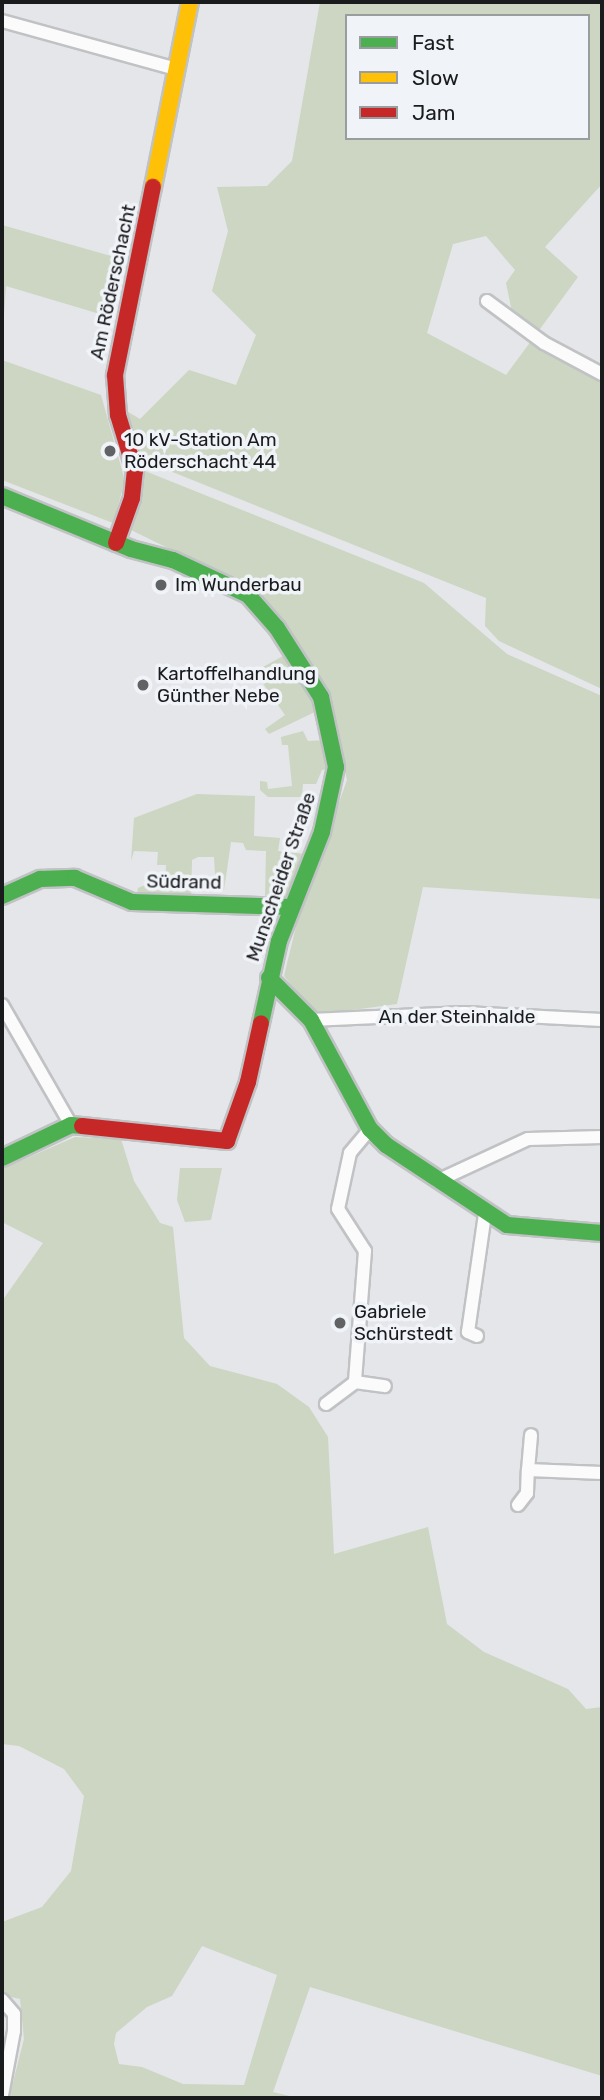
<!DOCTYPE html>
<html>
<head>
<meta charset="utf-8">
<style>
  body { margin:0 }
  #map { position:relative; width:604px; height:2100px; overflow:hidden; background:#e4e6e9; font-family:Rubik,sans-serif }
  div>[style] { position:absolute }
  .green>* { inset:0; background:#ccd6c2 }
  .roads { filter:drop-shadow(2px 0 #c0c2c4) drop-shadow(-2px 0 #c0c2c4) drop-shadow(0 2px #c0c2c4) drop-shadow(0 -2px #c0c2c4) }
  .street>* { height:12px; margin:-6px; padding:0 6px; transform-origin:6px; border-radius:6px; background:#fbfbfc }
  .fast>* { height:16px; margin:-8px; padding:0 8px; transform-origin:8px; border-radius:8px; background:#4caf50 }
  .slow>* { height:16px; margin:-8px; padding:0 8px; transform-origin:8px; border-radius:8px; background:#ffc107 }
  .jam>* { height:16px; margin:-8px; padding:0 8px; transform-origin:8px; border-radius:8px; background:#c62828 }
  .dots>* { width:19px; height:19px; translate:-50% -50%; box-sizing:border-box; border:4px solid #f0f3f8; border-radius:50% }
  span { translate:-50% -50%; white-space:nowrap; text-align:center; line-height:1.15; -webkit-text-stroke:7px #f0f3f8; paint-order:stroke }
  .street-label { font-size:19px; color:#1a1b1d }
  .poi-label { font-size:19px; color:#1a1b1d }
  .left { translate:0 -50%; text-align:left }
  .frame { position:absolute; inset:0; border:4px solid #1a1b1d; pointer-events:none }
  .legend { position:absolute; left:345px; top:14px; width:245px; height:126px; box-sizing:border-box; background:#f0f3f8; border:2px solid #9a9da0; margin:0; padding:9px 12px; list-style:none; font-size:21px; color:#1a1b1d }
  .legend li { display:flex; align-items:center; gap:14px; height:35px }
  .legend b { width:35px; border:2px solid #9a9da0 }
</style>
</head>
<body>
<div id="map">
  <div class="green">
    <div style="clip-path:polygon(evenodd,320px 2px,602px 2px,602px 184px,545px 247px,578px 277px,537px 333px,602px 366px,602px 689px,499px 641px,485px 626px,486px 598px,140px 459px,125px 410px,140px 419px,189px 370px,236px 385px,256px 335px,212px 291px,228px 231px,217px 187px,267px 186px,292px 161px,320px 2px,347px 16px,588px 16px,588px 138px,347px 138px,347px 16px,320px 2px,486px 236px,515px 270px,506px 283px,512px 312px,537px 333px,506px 375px,427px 333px,453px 244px,486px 236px)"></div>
    <div style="clip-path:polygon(2px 225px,125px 260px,110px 317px,6px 286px,2px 344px)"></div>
    <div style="clip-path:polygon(2px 360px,101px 395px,125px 481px,113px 523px,2px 480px)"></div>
    <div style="clip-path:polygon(140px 469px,424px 583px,507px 654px,602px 696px,602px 899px,423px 887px,397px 1004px,315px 1015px,284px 976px,299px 914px,347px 780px,331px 704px,215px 571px,129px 529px)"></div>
    <div style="clip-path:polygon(283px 656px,319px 710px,269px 734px,265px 729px,285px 715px,262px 682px,269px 676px,263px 667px)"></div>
    <div style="clip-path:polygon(303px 731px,308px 741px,327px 740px,329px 769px,322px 770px,316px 784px,303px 784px,302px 797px,268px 797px,260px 790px,260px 781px,267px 782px,268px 789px,292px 786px,288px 745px,282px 745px,281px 737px)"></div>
    <div style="clip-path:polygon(197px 794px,255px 796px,254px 836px,280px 838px,278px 851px,305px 854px,286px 897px,265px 899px,266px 851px,246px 850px,243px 843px,231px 842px,224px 890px,216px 891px,214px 857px,198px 857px,192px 860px,191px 900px,137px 894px,138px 888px,145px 885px,165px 886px,166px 865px,157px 865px,158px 852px,134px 851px,131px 861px,134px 818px)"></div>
    <div style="clip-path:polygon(evenodd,75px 1137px,121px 1139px,134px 1181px,160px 1223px,173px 1227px,184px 1338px,210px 1366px,277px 1384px,309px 1407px,328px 1437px,334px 1554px,428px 1527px,447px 1624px,484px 1652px,568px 1689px,586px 1709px,602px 1707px,602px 2076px,310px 1987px,273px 2092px,298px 2098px,9px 2098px,24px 2039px,20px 1999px,2px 1995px,2px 1922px,42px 1907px,71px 1871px,84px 1796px,64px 1769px,19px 1746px,2px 1744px,2px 1301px,43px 1243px,2px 1222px,2px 1169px,75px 1137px,202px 1946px,277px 1975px,244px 2085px,183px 2084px,142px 2067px,119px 2064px,114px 2044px,116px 2033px,147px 2007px,172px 1996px,202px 1946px)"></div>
    <div style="clip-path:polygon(180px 1168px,222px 1168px,211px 1220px,185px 1222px,177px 1200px)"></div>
  </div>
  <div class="roads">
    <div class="street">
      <div style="left:2px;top:21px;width:180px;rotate:15.4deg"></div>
      <div style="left:487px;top:301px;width:71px;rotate:36.4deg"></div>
      <div style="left:544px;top:343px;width:66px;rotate:28.1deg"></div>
      <div style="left:2px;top:1005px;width:138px;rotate:60.1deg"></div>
      <div style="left:311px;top:1020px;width:153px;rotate:-2.6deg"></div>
      <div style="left:464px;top:1013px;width:138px;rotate:2.9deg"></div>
      <div style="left:370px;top:1129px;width:31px;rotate:130deg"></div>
      <div style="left:350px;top:1153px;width:57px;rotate:102.1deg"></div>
      <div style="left:338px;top:1209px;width:50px;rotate:57.3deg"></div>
      <div style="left:365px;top:1251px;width:131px;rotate:94.4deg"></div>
      <div style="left:355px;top:1382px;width:30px;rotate:8deg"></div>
      <div style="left:437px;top:1181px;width:100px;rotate:-24.8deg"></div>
      <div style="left:528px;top:1139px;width:74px;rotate:-1.5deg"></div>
      <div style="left:477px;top:1336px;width:10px;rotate:-156deg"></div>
      <div style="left:468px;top:1332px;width:119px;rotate:-81.8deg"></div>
      <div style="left:326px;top:1404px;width:36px;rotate:-37deg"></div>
      <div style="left:528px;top:1470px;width:35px;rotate:-85deg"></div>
      <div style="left:518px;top:1505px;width:15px;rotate:-53deg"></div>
      <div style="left:527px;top:1493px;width:23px;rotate:-88deg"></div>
      <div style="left:528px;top:1470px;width:74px;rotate:2.3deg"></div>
      <div style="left:2px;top:2000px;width:18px;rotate:49deg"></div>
      <div style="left:14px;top:2014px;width:17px;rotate:90deg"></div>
      <div style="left:14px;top:2031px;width:65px;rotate:100.6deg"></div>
    </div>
    <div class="fast">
      <div style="left:2px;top:496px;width:139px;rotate:22.3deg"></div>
      <div style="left:131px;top:549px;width:43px;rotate:14.7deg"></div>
      <div style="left:173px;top:560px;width:83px;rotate:25deg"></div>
      <div style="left:248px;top:595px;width:44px;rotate:48.7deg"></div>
      <div style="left:277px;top:628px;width:82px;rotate:57.5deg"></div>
      <div style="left:321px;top:697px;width:72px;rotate:77.9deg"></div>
      <div style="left:336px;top:767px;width:66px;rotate:102.2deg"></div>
      <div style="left:322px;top:832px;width:117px;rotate:111.5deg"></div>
      <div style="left:279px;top:941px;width:84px;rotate:102.4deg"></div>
      <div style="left:2px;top:896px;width:42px;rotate:-24.1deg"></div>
      <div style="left:40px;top:879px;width:35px;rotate:-2deg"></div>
      <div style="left:75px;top:878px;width:62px;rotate:22.8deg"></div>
      <div style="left:132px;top:902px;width:159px;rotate:1.8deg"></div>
      <div style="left:269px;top:978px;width:59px;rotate:45deg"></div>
      <div style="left:311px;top:1020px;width:124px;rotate:61.6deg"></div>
      <div style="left:370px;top:1129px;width:23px;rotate:45deg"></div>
      <div style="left:386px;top:1145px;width:145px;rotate:33.5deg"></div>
      <div style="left:507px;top:1225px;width:95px;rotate:4.8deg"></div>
      <div style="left:2px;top:1158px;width:76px;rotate:-25.6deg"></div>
      <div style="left:71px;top:1125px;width:11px;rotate:5deg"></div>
    </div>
    <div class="slow">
      <div style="left:153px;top:187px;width:189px;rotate:-78.7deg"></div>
    </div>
    <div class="jam">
      <div style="left:116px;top:543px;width:48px;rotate:-70.4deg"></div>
      <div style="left:132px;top:498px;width:27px;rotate:-84deg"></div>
      <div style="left:135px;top:471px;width:59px;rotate:-106.9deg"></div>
      <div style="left:118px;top:415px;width:40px;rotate:-94.3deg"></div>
      <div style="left:115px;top:375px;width:192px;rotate:-78.6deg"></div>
      <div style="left:82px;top:1126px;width:146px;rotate:5.9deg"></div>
      <div style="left:227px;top:1141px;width:63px;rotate:-70.4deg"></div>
      <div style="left:248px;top:1082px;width:60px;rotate:-77.6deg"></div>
    </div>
  </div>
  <div class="dots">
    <div style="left:110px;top:451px;background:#616264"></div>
    <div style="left:161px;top:585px;background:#616264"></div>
    <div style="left:143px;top:685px;background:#616264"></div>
    <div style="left:340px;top:1323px;background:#616264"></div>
  </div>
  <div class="street-label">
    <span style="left:113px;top:282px;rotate:-78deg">Am Röderschacht</span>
    <span style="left:281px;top:877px;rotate:-71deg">Munscheider Straße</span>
    <span style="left:184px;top:882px;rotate:1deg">Südrand</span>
    <span style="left:457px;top:1017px">An der Steinhalde</span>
  </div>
  <div class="poi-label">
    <span class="left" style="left:124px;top:451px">10 kV-Station Am<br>Röderschacht 44</span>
    <span class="left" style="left:175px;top:585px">Im Wunderbau</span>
    <span class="left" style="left:157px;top:685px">Kartoffelhandlung<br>Günther Nebe</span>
    <span class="left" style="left:354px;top:1323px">Gabriele<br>Schürstedt</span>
  </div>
  <div class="frame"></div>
  <ul class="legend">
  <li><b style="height:9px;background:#4caf50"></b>Fast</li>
  <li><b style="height:9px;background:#ffc107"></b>Slow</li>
  <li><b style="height:9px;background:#c62828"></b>Jam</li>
  </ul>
</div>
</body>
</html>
